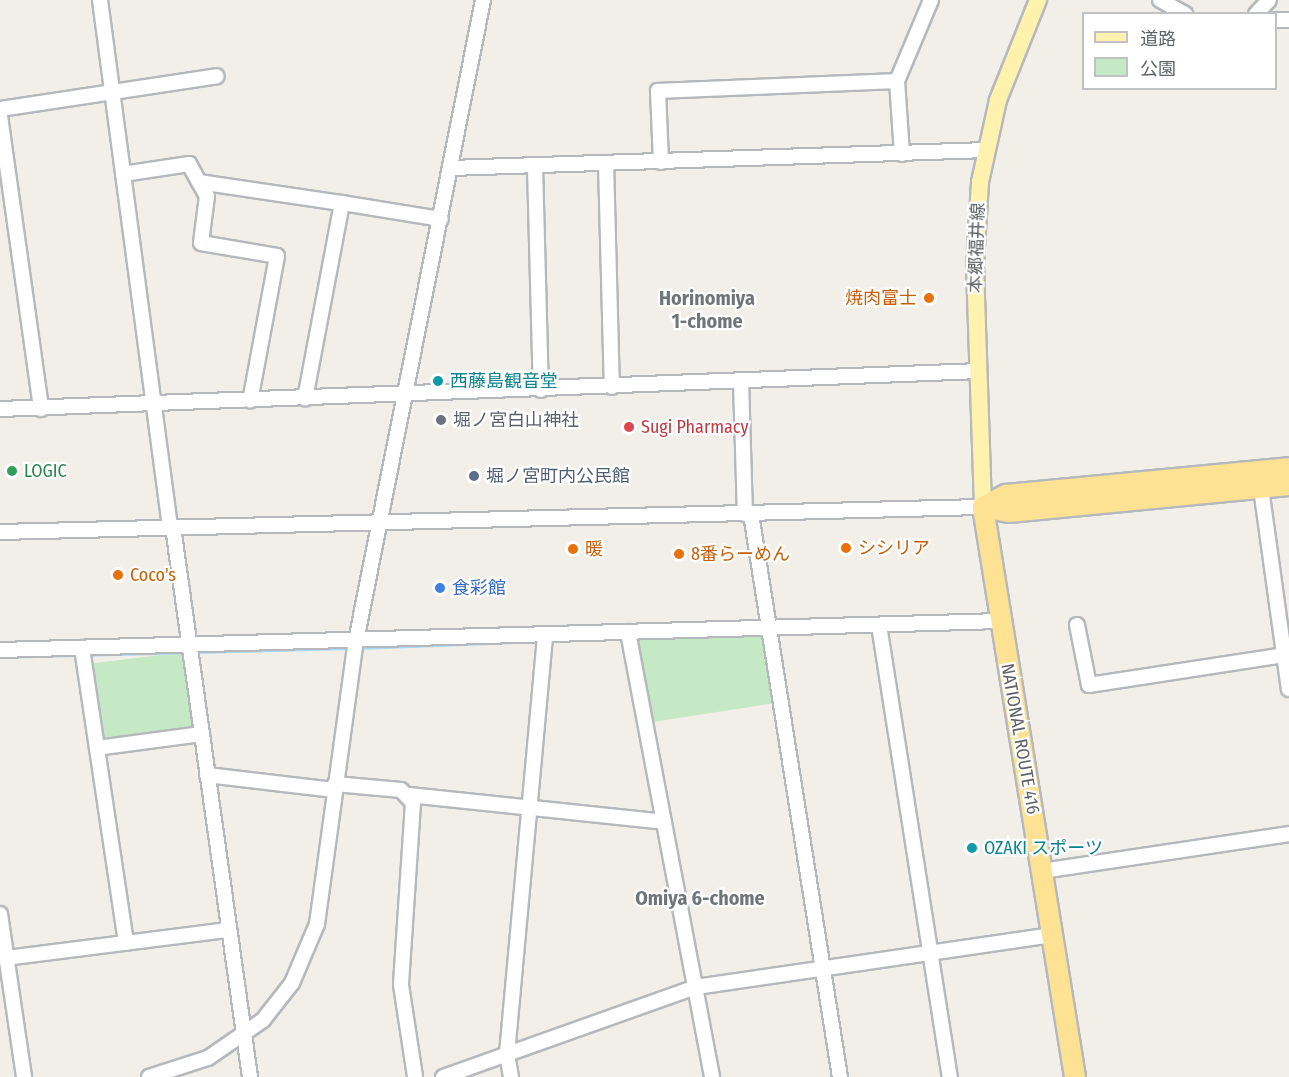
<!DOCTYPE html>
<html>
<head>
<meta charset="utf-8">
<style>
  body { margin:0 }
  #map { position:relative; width:1289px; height:1077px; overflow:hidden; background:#f1efe8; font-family:"Fira Sans Condensed","Noto Sans JP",sans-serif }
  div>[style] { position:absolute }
  .green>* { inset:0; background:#c5e8c5; transform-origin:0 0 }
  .stream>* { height:4px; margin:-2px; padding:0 2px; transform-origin:2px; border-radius:2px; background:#aadaff }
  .roads { filter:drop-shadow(2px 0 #b5b8bc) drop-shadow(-2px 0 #b5b8bc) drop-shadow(0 2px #b5b8bc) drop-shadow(0 -2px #b5b8bc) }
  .minor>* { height:14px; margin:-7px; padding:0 7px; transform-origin:7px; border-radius:7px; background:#fff }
  .major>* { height:16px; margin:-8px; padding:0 8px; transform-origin:8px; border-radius:8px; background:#fff2af }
  .highway>* { height:20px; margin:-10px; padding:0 10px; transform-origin:10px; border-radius:10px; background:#fde293 }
  .dots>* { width:16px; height:16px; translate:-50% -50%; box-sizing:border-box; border:3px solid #fff; border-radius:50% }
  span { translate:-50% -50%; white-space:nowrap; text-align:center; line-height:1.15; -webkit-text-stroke:4.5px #fff; paint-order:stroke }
  .street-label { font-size:18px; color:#5f6368 }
  .food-label { font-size:18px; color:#c56008 }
  .right { translate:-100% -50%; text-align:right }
  .left { translate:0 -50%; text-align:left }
  .culture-label { font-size:18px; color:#0d838f }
  .worship-label { font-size:18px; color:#5b616d }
  .health-label { font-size:18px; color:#be3a42 }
  .leisure-label { font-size:18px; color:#27864d }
  .service-label { font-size:18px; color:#4e5e75 }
  .shop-label { font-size:18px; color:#366cbe }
  .neighbourhood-label { font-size:20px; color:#70757a; font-weight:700 }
  .legend { position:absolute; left:1082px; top:12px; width:195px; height:78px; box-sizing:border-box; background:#fff; border:2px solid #bfc1c3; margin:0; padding:8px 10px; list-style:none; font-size:18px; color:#5f6368 }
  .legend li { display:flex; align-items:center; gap:12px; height:30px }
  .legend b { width:30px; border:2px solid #bfc1c3 }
</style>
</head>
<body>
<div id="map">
  <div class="green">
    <div style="clip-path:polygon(770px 628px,781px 702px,646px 723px,628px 632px)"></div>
    <div style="left:185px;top:652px;width:84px;height:98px;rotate:83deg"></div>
  </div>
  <div class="stream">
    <div style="left:548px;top:641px;width:22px;rotate:-3deg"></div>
    <div style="left:359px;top:648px;width:181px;rotate:-2.2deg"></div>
    <div style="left:194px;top:652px;width:157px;rotate:-1.5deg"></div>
    <div style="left:0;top:657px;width:186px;rotate:-1.5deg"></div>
  </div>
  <div class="roads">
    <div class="minor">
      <div style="left:100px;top:0;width:532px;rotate:82.43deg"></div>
      <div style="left:1160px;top:0;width:29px;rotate:29deg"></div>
      <div style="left:1256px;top:14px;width:19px;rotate:-47deg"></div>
      <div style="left:1276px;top:20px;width:13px"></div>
      <div style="left:0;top:109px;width:219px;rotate:-8.6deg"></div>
      <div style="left:0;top:116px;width:296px;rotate:82deg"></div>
      <div style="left:902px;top:154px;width:73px;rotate:-93.9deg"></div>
      <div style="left:897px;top:81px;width:88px;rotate:-67.2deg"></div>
      <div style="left:661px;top:162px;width:71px;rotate:-92.4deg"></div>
      <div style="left:658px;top:91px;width:239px;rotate:-2.4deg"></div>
      <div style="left:606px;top:163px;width:224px;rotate:88.5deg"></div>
      <div style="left:535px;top:166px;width:224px;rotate:88.5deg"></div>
      <div style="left:450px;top:168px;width:536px;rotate:-1.92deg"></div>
      <div style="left:123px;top:174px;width:67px;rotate:-8.6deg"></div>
      <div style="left:189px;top:164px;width:37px;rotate:61deg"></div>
      <div style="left:207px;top:196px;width:47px;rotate:97.3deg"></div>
      <div style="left:201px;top:243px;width:77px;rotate:9.7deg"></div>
      <div style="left:277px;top:256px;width:147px;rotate:100.5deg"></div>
      <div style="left:199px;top:182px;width:145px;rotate:8.4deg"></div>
      <div style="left:342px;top:203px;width:199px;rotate:100.7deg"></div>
      <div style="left:342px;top:203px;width:100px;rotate:9.2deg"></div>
      <div style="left:741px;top:381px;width:133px;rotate:88.3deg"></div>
      <div style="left:0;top:409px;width:980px;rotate:-2.22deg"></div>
      <div style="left:1260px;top:481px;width:210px;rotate:82.1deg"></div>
      <div style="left:751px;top:514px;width:570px;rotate:81.02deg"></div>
      <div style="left:173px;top:527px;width:555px;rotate:82.03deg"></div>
      <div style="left:0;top:532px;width:983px;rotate:-1.46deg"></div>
      <div style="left:879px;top:625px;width:458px;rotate:81.1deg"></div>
      <div style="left:1077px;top:625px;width:61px;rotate:78.7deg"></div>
      <div style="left:1089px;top:685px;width:197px;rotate:-8.7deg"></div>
      <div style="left:628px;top:632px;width:453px;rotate:79.3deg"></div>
      <div style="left:82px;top:648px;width:298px;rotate:81.5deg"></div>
      <div style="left:0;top:650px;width:1000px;rotate:-1.66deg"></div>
      <div style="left:97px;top:748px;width:106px;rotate:-7.6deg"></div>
      <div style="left:207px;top:775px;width:128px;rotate:6.7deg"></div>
      <div style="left:335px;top:784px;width:66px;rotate:5.2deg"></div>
      <div style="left:401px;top:790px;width:18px;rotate:47deg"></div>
      <div style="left:413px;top:803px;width:182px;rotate:93.8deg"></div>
      <div style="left:401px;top:985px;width:93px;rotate:81.3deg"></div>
      <div style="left:409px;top:795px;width:256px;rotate:6deg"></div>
      <div style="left:1042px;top:871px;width:250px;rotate:-8.5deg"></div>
      <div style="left:0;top:914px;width:165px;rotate:81.6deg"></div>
      <div style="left:6px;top:958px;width:225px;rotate:-7.2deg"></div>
      <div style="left:149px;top:1077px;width:62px;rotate:-17.9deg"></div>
      <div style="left:208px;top:1058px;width:67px;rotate:-34.6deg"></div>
      <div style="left:263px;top:1020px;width:47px;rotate:-51.9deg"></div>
      <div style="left:292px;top:983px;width:64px;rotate:-67deg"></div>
      <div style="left:317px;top:924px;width:286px;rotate:-82.2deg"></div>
      <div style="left:356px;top:641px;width:653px;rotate:-78.79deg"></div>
      <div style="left:443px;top:1077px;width:269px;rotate:-19.6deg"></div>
      <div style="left:696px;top:987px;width:360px;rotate:-8.3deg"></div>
      <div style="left:511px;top:1077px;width:23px;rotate:-100deg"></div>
      <div style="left:507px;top:1054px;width:421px;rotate:-84.8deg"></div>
    </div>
    <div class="major">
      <div style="left:983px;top:507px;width:243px;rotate:-91.9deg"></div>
      <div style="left:975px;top:264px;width:82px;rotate:-86.5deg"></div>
      <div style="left:980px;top:182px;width:84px;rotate:-77.6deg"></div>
      <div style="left:998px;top:100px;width:108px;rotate:-68.2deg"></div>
    </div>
    <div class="highway">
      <div style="left:983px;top:507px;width:577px;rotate:80.83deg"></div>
      <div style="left:983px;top:507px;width:26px;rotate:-28deg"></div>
      <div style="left:1006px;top:495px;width:284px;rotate:-5.4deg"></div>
      <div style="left:983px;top:507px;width:26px;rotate:11deg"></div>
      <div style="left:1009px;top:512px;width:281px;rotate:-5.5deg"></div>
    </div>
  </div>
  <div class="dots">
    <div style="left:929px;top:298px;background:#e8710a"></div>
    <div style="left:438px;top:381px;background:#0f9aa8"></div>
    <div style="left:441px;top:420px;background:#6b7280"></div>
    <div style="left:629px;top:427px;background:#e0444e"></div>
    <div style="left:12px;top:471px;background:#2e9e5b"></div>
    <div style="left:474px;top:476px;background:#5c6f8a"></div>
    <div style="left:846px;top:548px;background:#e8710a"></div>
    <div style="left:573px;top:549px;background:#e8710a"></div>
    <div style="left:679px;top:554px;background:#e8710a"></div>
    <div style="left:118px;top:575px;background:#e8710a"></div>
    <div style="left:440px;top:588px;background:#3f7fe0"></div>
    <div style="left:972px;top:848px;background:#0f9aa8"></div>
  </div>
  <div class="street-label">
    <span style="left:977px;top:248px;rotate:-88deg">本郷福井線</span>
    <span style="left:1020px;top:739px;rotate:80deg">NATIONAL ROUTE 416</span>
  </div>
  <div class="food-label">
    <span class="right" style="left:917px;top:298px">焼肉富士</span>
    <span class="left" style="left:858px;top:548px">シシリア</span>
    <span class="left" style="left:585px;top:549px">暖</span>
    <span class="left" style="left:691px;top:554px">8番らーめん</span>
    <span class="left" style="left:130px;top:575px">Coco's</span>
  </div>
  <div class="culture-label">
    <span class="left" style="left:450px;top:381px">西藤島観音堂</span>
    <span class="left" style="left:984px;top:848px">OZAKI スポーツ</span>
  </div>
  <div class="worship-label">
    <span class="left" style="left:453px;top:420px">堀ノ宮白山神社</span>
  </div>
  <div class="health-label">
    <span class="left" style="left:641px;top:427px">Sugi Pharmacy</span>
  </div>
  <div class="leisure-label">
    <span class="left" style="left:24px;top:471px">LOGIC</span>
  </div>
  <div class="service-label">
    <span class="left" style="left:486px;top:476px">堀ノ宮町内公民館</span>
  </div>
  <div class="shop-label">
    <span class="left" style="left:452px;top:588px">食彩館</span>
  </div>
  <div class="neighbourhood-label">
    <span style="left:707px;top:310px">Horinomiya<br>1-chome</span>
    <span style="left:700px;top:898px">Omiya 6-chome</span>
  </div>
  <ul class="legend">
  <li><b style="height:8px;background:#fff2af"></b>道路</li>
  <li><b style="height:16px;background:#c5e8c5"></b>公園</li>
  </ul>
</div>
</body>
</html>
